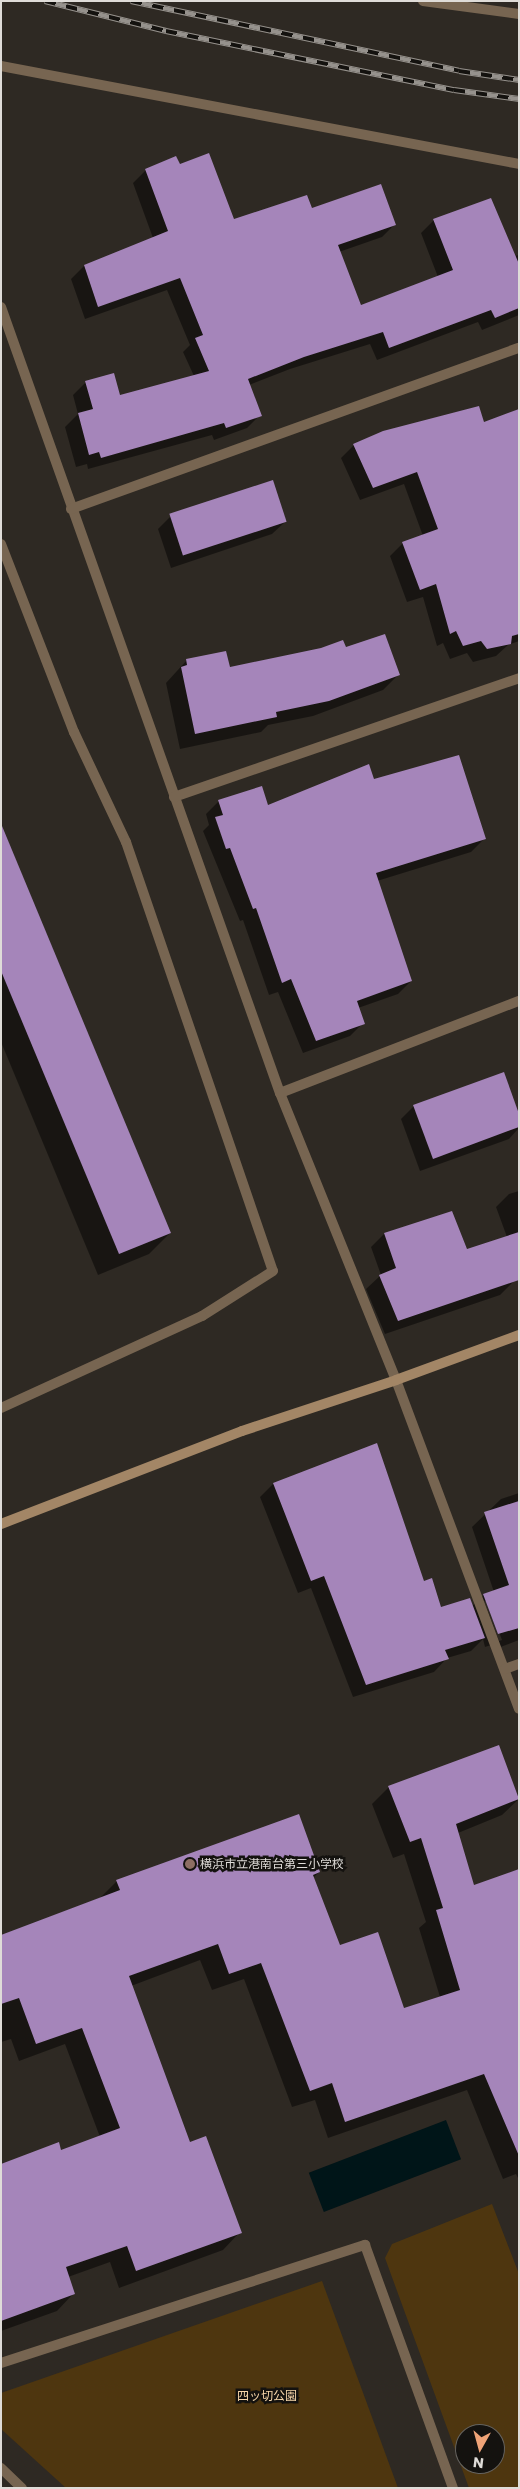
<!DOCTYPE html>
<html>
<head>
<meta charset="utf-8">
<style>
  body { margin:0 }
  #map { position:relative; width:520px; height:2489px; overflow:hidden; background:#2e2923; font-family:Poppins,"Noto Sans JP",sans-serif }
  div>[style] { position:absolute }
  .green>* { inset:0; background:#4e360f }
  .water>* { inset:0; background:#001518; transform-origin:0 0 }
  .shadow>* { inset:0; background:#0007 }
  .building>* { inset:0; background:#a585ba; transform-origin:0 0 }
  .lane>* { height:10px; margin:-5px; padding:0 5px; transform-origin:5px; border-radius:5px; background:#776551 }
  .street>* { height:10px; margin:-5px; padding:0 5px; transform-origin:5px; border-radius:5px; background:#776551 }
  .secondary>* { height:10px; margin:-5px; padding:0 5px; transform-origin:5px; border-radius:5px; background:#a38666 }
  .rail>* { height:5.5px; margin-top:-2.75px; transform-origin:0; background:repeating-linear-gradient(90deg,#14120f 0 11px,#96928d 0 22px); box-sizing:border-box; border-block:1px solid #96928d }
  .dots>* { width:14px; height:14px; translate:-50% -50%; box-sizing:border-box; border:2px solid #14120f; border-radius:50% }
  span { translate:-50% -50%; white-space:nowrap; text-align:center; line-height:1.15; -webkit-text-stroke:5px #14120f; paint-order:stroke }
  .poi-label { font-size:12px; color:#dfdcd8 }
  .left { translate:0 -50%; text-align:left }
  .park-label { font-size:12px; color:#f7d6aa }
  .frame { position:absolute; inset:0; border:2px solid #dfdcd8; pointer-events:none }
  .north { position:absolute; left:455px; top:2424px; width:50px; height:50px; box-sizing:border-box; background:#14120f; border:1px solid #65635f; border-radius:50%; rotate:187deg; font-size:14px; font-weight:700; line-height:20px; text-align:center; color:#dfdcd8 }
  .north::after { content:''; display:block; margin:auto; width:18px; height:22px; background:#efa377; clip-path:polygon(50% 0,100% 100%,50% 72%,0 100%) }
</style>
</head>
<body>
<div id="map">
  <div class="green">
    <div style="clip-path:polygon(evenodd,492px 2204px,519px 2274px,519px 2488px,469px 2488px,385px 2258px,392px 2244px,492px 2204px,465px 2434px,495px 2434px,495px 2464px,465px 2464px,465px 2434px)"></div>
    <div style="clip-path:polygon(322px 2281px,398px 2488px,66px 2488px,1px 2429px,1px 2393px)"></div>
  </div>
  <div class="water">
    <div style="left:446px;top:2120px;width:42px;height:147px;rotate:69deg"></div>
  </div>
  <div class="shadow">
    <div style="clip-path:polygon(180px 165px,234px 221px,311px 210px,395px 224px,382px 237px,339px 252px,360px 307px,438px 277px,421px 233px,434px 220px,514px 256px,519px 255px,519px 315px,482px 330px,478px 322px,377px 360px,370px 344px,290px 369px,249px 385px,260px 415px,247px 428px,214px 440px,212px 435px,88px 469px,87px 464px,76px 467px,65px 427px,78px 414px,73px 395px,86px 382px,119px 396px,194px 376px,183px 352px,190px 345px,167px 290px,85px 319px,71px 279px,84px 266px,153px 238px,133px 183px,146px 170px)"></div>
    <div style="clip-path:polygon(384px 433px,519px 559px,519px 641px,508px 645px,496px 656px,473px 662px,467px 653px,450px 659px,443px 643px,437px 646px,423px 597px,407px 602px,390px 556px,403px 543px,423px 536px,404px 484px,360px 500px,341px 458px,354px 445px)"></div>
    <div style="clip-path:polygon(171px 516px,286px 521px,272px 534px,171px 568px,158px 529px)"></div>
    <div style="clip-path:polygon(345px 649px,398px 675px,383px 690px,313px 716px,268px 725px,261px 732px,180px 749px,166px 683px,187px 660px,229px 669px)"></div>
    <div style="clip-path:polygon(373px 781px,484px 839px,471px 852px,377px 881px,411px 981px,398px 994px,358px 1008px,363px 1023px,350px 1036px,303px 1053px,278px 992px,269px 995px,243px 920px,240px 921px,203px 831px,209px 825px,206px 814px,219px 801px,268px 807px)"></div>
    <div style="clip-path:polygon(1px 828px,170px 1233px,149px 1254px,98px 1275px,1px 1042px)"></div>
    <div style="clip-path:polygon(414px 1106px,519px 1118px,519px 1128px,509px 1139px,420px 1171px,401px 1119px)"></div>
    <div style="clip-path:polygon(519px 1191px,519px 1272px,513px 1282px,500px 1295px,385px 1334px,366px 1289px,381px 1275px,371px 1247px,384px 1234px,451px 1213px,466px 1251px,507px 1237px,496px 1207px,509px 1194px)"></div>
    <div style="clip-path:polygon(evenodd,273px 1484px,423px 1583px,441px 1608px,472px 1606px,484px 1595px,494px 1592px,472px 1527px,501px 1499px,519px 1493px,519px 1640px,495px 1649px,494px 1644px,485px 1647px,483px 1639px,471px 1651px,447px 1658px,434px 1672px,353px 1697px,311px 1588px,298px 1593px,260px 1497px,273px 1484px,484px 1601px,487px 1601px,502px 1640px,499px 1641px,484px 1601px)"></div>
    <div style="clip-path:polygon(498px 1746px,519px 1799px,502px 1815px,458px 1833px,519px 2069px,519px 2180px,516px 2174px,503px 2179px,467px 2090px,328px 2138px,315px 2100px,292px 2107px,244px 1979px,212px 1990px,200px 1960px,131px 1986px,189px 2143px,240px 2232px,223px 2250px,119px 2288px,110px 2262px,68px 2277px,74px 2293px,57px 2311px,1px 2331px,1px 2165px,61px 2152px,100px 2137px,65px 2044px,19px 2061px,11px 2039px,1px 2042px,1px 1936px,100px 1898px,117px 1881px,319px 1872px,313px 1878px,339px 1947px,403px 2010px,440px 1997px,419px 1928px,426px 1922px,404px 1854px,393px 1858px,372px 1804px,389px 1787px)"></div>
  </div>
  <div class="building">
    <div style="clip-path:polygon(209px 153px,234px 219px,307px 195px,312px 208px,381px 184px,396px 225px,338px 245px,361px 305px,453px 270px,433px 219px,491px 198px,519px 264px,519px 308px,495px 318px,491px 310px,389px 348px,383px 332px,304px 357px,248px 379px,262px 416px,226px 428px,224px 423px,101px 458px,99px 452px,89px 455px,78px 413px,93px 409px,85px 381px,114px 373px,120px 395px,209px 371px,195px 338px,203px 335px,180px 278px,98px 307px,84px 265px,168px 231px,145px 169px,176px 156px,180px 164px)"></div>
    <div style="clip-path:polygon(479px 406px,484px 422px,519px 409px,519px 634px,512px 636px,511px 644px,487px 649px,481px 641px,463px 646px,456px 631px,450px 634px,436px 584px,420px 590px,402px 542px,438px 529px,417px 472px,373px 488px,353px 444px,383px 431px)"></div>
    <div style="left:273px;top:480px;width:44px;height:109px;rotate:72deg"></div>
    <div style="clip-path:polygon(385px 634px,400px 675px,329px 701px,276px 712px,277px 717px,195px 734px,181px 667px,187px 665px,186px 659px,226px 651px,230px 667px,321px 648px,343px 640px,346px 647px)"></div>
    <div style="clip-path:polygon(459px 755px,486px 839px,376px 873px,412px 981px,357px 1001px,365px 1024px,316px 1041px,291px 979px,282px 983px,256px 908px,253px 909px,230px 848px,226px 849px,215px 817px,223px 815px,218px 800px,262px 786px,268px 805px,369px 764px,374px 779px)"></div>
    <div style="clip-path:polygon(2px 826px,171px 1233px,119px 1254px,1px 971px)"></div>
    <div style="clip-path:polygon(504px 1072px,519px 1114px,519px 1127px,433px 1159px,413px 1105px)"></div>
    <div style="clip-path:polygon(452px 1211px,467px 1249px,519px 1232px,519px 1280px,398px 1321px,379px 1275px,396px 1268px,384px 1233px)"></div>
    <div style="clip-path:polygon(377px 1443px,424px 1581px,432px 1578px,441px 1607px,470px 1598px,485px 1638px,445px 1650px,449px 1659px,366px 1685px,324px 1576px,311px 1581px,273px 1483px)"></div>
    <div style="clip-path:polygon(519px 1501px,519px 1628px,498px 1634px,483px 1594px,509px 1585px,484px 1512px)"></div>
    <div style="clip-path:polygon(499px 1745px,519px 1799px,456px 1824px,474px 1885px,519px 1869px,519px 2156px,484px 2074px,345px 2122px,332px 2083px,310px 2091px,261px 1963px,229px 1974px,218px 1944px,129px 1976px,190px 2142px,206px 2136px,242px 2233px,136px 2271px,127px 2246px,66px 2267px,75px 2294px,1px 2321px,1px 2164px,59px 2142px,61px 2150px,120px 2128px,82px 2028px,36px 2044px,19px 1998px,1px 2004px,1px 1935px,120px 1890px,116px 1880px,299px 1814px,320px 1872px,313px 1875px,340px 1945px,378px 1932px,404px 2008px,460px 1990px,436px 1910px,443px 1908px,421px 1838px,410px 1842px,388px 1786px)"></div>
  </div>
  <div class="lane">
    <div style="left:1px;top:544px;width:202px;rotate:68.8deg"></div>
    <div style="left:74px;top:732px;width:122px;rotate:64.7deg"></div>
    <div style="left:126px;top:842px;width:453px;rotate:71.1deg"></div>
    <div style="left:273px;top:1271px;width:84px;rotate:147.6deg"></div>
    <div style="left:202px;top:1316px;width:221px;rotate:155.4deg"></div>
  </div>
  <div class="street">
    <div style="left:423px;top:1px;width:97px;rotate:7.7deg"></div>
    <div style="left:1px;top:66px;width:527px;rotate:10.71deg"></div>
    <div style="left:1px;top:307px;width:834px;rotate:70.46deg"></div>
    <div style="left:280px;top:1093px;width:310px;rotate:68deg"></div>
    <div style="left:396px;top:1380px;width:351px;rotate:69.5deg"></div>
    <div style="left:71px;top:509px;width:476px;rotate:-19.8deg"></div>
    <div style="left:174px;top:797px;width:365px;rotate:-19deg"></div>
    <div style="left:280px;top:1093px;width:256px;rotate:-21.1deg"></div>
    <div style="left:505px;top:1669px;width:15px;rotate:-20deg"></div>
    <div style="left:1px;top:2363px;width:383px;rotate:-18deg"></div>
    <div style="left:365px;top:2245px;width:258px;rotate:70.1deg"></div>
    <div style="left:1px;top:2468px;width:29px;rotate:44deg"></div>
  </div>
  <div class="secondary">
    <div style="left:1px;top:1524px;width:258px;rotate:-21.1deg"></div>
    <div style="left:242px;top:1431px;width:162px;rotate:-18.3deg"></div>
    <div style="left:396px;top:1380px;width:131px;rotate:-20.1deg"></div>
  </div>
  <div class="rail">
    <div style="left:45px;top:1px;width:125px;rotate:13.9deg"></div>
    <div style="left:166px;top:31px;width:294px;rotate:11.6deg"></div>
    <div style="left:454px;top:90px;width:66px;rotate:7.9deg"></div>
    <div style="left:131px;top:1px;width:335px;rotate:12deg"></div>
    <div style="left:459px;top:71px;width:61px;rotate:8.5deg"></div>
  </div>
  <div class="dots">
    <div style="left:190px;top:1864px;background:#8d6e63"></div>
  </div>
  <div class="poi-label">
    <span class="left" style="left:200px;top:1864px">横浜市立港南台第三小学校</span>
  </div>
  <div class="park-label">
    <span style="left:267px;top:2396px">四ッ切公園</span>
  </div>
  <div class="frame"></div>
  <div class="north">N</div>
</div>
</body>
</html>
